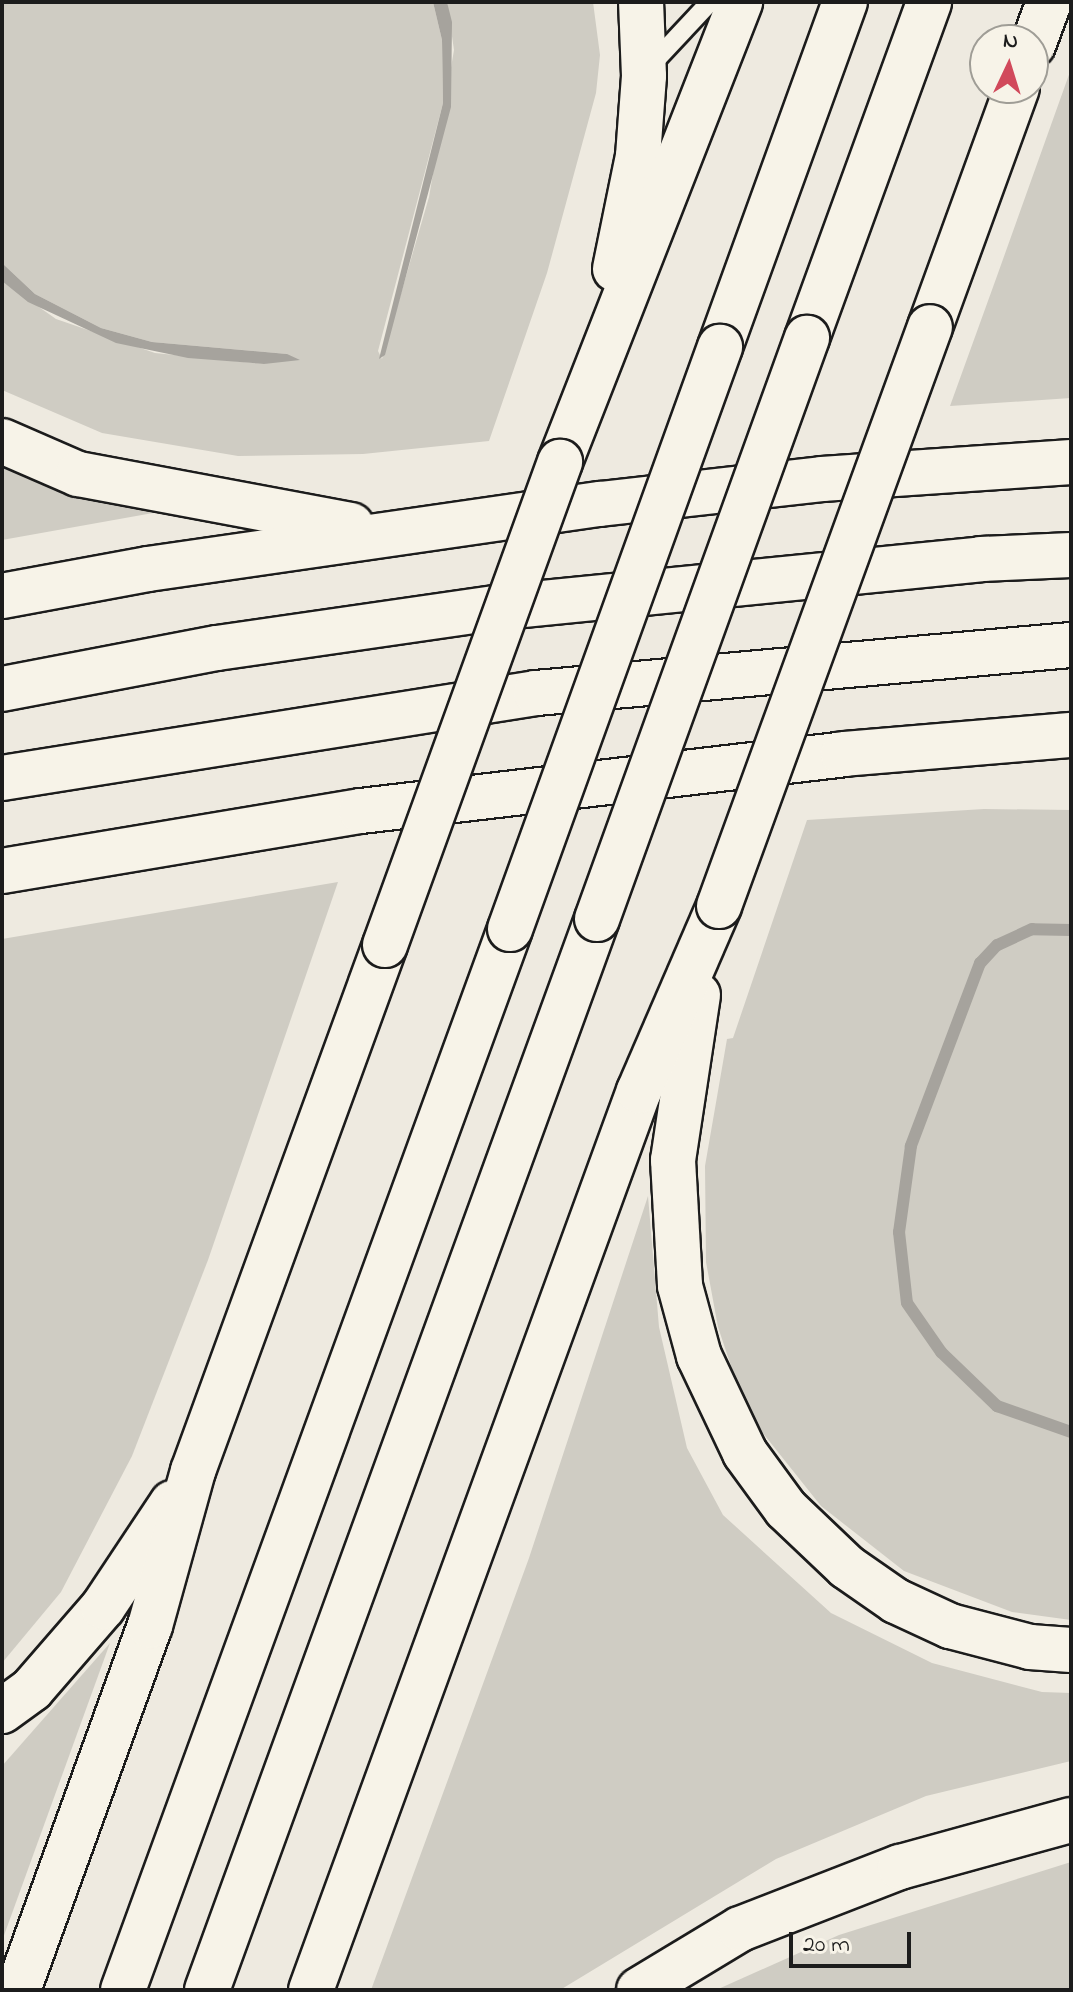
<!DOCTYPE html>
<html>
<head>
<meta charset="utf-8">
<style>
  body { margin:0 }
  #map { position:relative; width:1073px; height:1992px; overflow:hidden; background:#eeeae0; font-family:"Indie Flower",sans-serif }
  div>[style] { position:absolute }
  .green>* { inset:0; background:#cfccc3 }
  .water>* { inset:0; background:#a6a39d }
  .stream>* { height:12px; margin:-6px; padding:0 6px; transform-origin:6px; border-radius:6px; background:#a6a39d }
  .roads { filter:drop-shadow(2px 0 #1c1c1c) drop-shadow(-2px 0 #1c1c1c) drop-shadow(0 2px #1c1c1c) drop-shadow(0 -2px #1c1c1c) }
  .service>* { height:18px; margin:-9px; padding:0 9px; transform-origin:9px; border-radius:9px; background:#f7f3e8 }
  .motorway>* { height:44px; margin:-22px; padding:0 22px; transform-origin:22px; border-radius:22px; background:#f7f3e8 }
  .bridges { filter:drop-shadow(2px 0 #1c1c1c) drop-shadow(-2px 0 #1c1c1c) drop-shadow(0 2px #1c1c1c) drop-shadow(0 -2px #1c1c1c) }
  .motorway-bridge>* { height:44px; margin:-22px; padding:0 22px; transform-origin:22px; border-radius:22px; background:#f7f3e8 }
  span { translate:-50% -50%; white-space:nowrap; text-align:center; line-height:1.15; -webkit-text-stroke:7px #f7f3e8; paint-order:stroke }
  .frame { position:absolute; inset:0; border:4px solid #1c1c1c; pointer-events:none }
  .north { position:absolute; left:969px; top:24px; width:80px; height:80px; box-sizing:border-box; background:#f7f3e8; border:2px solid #9f9d96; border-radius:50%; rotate:4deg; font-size:22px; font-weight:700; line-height:32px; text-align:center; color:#1c1c1c }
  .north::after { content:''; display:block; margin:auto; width:28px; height:36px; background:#d1495b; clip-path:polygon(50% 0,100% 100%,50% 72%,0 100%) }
  .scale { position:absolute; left:789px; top:1932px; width:122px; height:36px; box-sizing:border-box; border:4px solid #1c1c1c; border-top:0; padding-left:10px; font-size:24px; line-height:28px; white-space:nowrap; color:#1c1c1c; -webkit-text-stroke:6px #f7f3e8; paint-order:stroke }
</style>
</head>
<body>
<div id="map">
  <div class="green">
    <div style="clip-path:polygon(2px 2px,433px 2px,442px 40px,443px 103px,378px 351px,382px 359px,429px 197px,454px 50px,447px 2px,593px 2px,600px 55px,596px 93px,547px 273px,489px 441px,363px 454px,238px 456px,102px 433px,2px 390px,2px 281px,56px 319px,155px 353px,264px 364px,287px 354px,152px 342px,101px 328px,35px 294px,2px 263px)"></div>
    <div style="clip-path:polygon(1071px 69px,1071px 398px,950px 406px,997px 276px)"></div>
    <div style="clip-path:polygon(2px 468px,153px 513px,2px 540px)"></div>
    <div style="clip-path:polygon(984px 809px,1071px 810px,1071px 1620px,1012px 1612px,904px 1571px,821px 1506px,762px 1432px,737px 1384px,718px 1327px,706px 1262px,705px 1166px,727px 1039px,733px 1038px,807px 820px)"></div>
    <div style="clip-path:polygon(338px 882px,208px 1260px,132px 1456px,61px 1592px,2px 1663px,2px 939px)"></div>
    <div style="clip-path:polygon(648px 1196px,659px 1327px,687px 1448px,723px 1515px,831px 1613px,932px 1663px,1042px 1692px,1071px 1693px,1071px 1761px,926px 1796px,776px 1859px,560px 1990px,371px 1990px,529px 1558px)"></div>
    <div style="clip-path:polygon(110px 1643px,2px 1941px,2px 1766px)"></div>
    <div style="clip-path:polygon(1071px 1862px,1071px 1990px,716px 1990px,839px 1935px)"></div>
  </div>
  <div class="water">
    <div style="clip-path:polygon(433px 2px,447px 2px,452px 22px,451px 107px,385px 355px,379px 359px,443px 103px,442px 40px)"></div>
    <div style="clip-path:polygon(2px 263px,35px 294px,101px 328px,152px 342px,287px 354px,300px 360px,264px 364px,188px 358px,116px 343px,28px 302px,2px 281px)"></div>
  </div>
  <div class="stream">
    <div style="left:1071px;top:930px;width:39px;rotate:-179deg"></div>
    <div style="left:1032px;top:929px;width:38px;rotate:155deg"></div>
    <div style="left:997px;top:945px;width:25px;rotate:133deg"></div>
    <div style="left:980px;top:963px;width:196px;rotate:110.7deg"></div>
    <div style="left:911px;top:1146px;width:87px;rotate:97.9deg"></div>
    <div style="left:899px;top:1232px;width:71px;rotate:83.6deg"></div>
    <div style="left:907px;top:1303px;width:60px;rotate:55.2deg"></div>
    <div style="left:941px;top:1352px;width:78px;rotate:44deg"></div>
    <div style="left:997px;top:1406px;width:78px;rotate:19.4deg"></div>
  </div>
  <div class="roads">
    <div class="service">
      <div style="left:652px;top:64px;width:85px;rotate:-46.9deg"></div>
    </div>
    <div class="motorway">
      <div style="left:1033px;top:45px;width:46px;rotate:-69.6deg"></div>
      <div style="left:615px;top:269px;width:115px;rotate:-78.5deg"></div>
      <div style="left:638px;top:156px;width:80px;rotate:-85.7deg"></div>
      <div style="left:644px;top:76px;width:74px;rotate:-92.3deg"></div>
      <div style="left:930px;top:327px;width:254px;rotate:-70deg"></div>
      <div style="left:807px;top:338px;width:357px;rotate:-70deg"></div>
      <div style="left:720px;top:347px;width:367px;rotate:-70.1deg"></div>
      <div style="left:2px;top:441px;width:83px;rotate:23.5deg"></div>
      <div style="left:78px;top:474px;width:278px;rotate:10.6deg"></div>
      <div style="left:560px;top:462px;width:494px;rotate:-68.6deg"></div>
      <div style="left:2px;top:596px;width:148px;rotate:-10.5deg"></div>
      <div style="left:148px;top:569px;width:457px;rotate:-8.2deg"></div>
      <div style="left:600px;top:504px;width:223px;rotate:-6.4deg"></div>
      <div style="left:822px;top:479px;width:250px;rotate:-3.9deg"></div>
      <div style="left:2px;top:689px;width:219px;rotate:-10.8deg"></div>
      <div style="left:217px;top:648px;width:289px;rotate:-8.2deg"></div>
      <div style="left:503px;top:607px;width:480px;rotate:-5.7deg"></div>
      <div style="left:981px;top:559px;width:90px;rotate:-2.5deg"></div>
      <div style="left:2px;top:778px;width:541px;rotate:-9.04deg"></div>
      <div style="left:536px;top:693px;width:537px;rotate:-5.13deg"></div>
      <div style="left:2px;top:871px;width:364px;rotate:-9.5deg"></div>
      <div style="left:361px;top:811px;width:485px;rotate:-6.7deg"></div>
      <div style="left:843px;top:754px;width:229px;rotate:-4.8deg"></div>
      <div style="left:698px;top:995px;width:167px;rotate:98.6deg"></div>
      <div style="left:673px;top:1160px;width:126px;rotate:86.8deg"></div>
      <div style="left:680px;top:1286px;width:73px;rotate:74.8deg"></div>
      <div style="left:699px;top:1356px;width:107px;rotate:64.6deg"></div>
      <div style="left:745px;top:1453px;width:69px;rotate:53.8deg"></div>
      <div style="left:786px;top:1509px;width:84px;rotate:43.6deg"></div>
      <div style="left:847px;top:1567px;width:60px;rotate:34.8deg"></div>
      <div style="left:896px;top:1601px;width:60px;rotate:24.8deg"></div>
      <div style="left:950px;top:1626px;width:83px;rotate:14.7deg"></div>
      <div style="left:1030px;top:1647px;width:41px;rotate:4.2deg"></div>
      <div style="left:2px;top:1711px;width:37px;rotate:-36deg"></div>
      <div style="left:32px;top:1689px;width:108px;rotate:-49.1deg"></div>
      <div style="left:103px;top:1607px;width:125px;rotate:-56.4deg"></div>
      <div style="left:18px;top:1990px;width:387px;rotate:-70.1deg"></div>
      <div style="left:150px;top:1626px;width:161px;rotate:-74.5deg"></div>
      <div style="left:193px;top:1471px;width:560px;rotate:-69.95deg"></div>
      <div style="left:123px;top:1990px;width:1129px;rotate:-69.96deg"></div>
      <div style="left:207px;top:1990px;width:1140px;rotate:-69.99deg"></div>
      <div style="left:311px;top:1990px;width:957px;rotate:-69.96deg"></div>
      <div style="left:639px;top:1091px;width:202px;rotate:-66.6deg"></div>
      <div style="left:639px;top:1990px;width:118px;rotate:-31.1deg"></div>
      <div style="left:740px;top:1929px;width:172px;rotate:-21.2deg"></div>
      <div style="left:900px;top:1867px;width:177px;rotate:-15.4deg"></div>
    </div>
  </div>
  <div class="bridges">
    <div class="motorway-bridge">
      <div style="left:719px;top:906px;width:616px;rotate:-69.98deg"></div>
      <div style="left:597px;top:919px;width:618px;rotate:-70.13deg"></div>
      <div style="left:510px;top:929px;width:619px;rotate:-70.16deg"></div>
      <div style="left:385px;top:945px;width:514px;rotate:-70.08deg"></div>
    </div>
  </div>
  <div class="frame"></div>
  <div class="north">N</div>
  <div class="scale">20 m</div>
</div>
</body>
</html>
